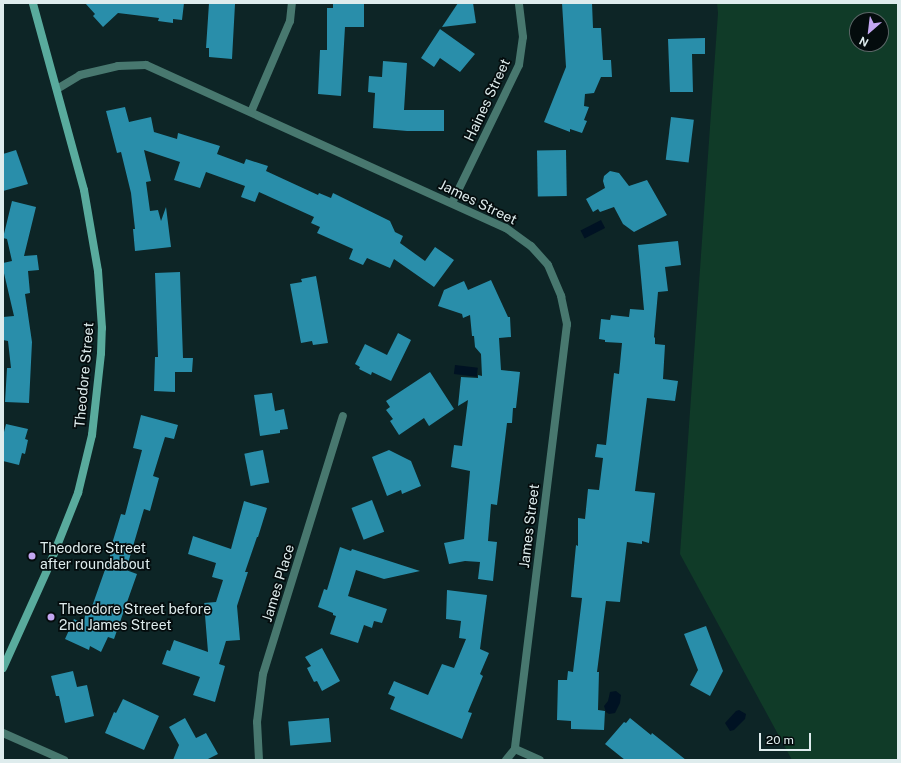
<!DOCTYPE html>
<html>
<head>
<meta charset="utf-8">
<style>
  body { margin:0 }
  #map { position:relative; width:901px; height:763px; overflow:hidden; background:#0d2526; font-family:"Public Sans",sans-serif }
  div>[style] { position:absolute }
  .green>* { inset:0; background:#103b28 }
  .water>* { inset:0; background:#001223; transform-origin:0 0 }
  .building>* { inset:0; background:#298eaa; transform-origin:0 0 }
  .minor>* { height:8px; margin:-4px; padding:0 4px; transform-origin:4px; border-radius:4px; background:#48786f }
  .secondary>* { height:8px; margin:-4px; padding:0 4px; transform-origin:4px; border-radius:4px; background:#59ab9d }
  .dots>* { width:11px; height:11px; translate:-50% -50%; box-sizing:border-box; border:2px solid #040c0d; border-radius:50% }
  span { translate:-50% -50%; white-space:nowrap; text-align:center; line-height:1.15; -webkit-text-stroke:3.5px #040c0d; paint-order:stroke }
  .street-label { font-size:14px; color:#deeced }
  .poi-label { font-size:14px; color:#deeced }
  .left { translate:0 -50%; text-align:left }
  .frame { position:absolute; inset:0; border:4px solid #deeced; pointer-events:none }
  .north { position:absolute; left:849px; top:12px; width:40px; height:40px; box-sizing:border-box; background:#040c0d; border:1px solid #5b6667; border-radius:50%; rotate:208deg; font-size:11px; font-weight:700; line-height:16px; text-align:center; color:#deeced }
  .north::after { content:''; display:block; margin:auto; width:14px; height:18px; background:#c3a7f2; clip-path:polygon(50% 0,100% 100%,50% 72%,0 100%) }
  .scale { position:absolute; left:759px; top:733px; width:52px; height:18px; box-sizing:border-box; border:2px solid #deeced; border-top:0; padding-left:5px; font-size:12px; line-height:14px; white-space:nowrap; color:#deeced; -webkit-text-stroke:3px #040c0d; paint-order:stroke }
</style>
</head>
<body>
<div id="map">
  <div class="green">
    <div style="clip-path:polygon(evenodd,717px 3px,898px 3px,898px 760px,792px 760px,680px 554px,718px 13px,717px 3px,857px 20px,881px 20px,881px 44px,857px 44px,857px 20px)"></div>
  </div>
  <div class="water">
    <div style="left:601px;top:220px;width:9px;height:23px;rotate:63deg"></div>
    <div style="left:455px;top:365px;width:23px;height:9px;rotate:7deg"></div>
    <div style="clip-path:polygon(616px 691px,621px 695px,620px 703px,615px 713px,609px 714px,606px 712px,604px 706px,608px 701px,610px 692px)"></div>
    <div style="clip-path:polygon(739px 710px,746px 714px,745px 719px,734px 730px,730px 731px,725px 723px,736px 711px)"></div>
  </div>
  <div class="building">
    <div style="clip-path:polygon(85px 3px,184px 3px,182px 20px,173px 19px,173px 23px,158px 21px,159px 18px,118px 13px,103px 27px,93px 16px,95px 14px)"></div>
    <div style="clip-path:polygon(209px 3px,235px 4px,232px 59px,209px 57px,209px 48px,206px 48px)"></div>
    <div style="clip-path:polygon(333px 3px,364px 3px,364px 27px,345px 27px,341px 96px,318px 94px,320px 50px,327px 50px,327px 8px,333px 8px)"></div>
    <div style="clip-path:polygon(458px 3px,473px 3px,476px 23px,442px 27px)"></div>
    <div style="clip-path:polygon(562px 3px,592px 3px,593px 28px,601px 28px,603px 60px,611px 60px,612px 77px,601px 77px,594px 93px,585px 94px,584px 106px,589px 107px,584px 120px,587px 121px,582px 133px,570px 129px,570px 132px,544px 122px,566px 67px)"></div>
    <div style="clip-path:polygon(440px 29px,475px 54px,460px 72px,440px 58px,434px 67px,421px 58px)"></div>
    <div style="clip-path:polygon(705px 38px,705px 54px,692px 54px,693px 92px,670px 92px,668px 39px)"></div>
    <div style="clip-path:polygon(383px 61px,407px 63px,404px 110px,444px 110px,444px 131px,407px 131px,373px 128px,375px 93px,368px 92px,369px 76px,382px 77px)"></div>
    <div style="clip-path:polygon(125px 107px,129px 122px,151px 117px,154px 132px,177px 139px,178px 133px,220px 146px,217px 154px,244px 164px,246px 159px,268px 166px,266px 171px,318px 195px,319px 193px,331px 198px,333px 193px,390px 221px,395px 232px,403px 236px,400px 243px,425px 261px,435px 247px,454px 260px,434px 287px,394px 259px,390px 268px,367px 258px,363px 265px,349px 259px,353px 249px,317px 233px,320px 227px,311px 223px,314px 217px,259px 192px,255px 202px,241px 197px,245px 186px,206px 172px,200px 188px,174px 180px,180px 162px,144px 150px,151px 181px,146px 182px,150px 211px,158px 210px,161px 221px,166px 207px,171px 247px,135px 251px,133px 229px,135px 229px,131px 193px,121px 152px,117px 153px,106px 111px)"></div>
    <div style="left:671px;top:117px;width:23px;height:43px;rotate:7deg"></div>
    <div style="clip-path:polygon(16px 150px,28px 184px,3px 191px,3px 154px)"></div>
    <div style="left:566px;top:150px;width:46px;height:29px;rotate:89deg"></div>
    <div style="clip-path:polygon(610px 171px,619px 173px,629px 186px,647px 180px,667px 215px,634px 232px,623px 224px,614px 207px,600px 212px,598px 209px,593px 212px,586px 199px,605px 188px,603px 181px,604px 176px)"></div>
    <div style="clip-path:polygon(12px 201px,36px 207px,24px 256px,37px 255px,39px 270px,28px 271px,30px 293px,25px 294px,32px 342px,29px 403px,5px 402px,7px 368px,11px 368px,8px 341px,3px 340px,3px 317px,14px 316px,3px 269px,3px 263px,12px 261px,7px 239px,3px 238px)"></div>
    <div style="clip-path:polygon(678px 241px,681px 265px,665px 267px,668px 291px,658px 292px,654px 337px,655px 338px,655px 344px,665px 345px,663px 379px,678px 381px,675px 401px,647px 398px,635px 491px,655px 493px,649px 543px,642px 541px,642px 544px,627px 542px,620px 602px,606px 601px,597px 672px,599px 672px,598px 710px,605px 711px,604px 730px,571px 729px,571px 721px,557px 720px,558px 680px,567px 680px,568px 671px,573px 672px,582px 598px,571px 597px,576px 545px,578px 546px,578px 518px,585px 519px,588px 489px,599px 490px,603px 458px,595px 457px,597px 444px,606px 445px,614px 373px,619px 374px,622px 343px,605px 342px,605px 340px,599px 339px,601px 319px,610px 320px,611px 315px,629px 317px,630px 309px,644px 310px,638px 245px)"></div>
    <div style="clip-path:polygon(180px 272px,183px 358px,193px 358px,192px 372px,175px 372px,175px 392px,154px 391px,155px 357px,158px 357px,155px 273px)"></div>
    <div style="clip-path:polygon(316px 276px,328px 343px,313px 345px,312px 341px,301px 343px,290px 284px,302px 282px,301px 279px)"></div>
    <div style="clip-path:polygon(491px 280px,508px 317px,510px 317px,511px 337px,499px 338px,501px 370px,520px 372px,516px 408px,513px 408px,512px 423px,507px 423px,497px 505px,491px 504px,488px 541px,497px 542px,493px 581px,478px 579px,480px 562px,465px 561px,449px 564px,444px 543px,464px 539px,470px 471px,451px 467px,454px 445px,462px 446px,468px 400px,458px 406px,461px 377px,478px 378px,478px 375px,482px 376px,481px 354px,475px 347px,474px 336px,472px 336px,470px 315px,463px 318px,462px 314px,438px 306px,444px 290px,464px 281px,468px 290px)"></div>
    <div style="clip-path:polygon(398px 333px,411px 340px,391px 381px,372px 372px,371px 375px,359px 369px,360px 367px,355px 364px,365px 344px,387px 355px)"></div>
    <div style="clip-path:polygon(430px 372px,454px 409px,429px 426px,424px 418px,399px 435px,390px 421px,393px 419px,386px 410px,390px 407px,386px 401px)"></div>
    <div style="clip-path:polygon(272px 393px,275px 411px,284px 409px,288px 429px,280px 430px,280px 433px,260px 436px,254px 395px)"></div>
    <div style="clip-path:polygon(141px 415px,178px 425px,174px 439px,165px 437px,153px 476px,159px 478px,150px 511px,144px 509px,126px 570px,137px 574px,114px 639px,108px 637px,101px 652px,90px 646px,89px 650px,65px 639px,74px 619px,82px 623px,86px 614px,89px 615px,113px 547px,111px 547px,121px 514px,125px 515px,142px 450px,133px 448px)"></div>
    <div style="clip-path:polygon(6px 424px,28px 429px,25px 439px,28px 440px,25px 454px,22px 453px,19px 465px,3px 461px,3px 436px)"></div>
    <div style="left:263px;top:450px;width:33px;height:19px;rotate:79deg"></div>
    <div style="clip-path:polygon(389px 450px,411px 461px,421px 486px,402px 494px,401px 490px,387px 496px,372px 457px)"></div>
    <div style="left:372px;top:500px;width:34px;height:22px;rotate:69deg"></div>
    <div style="clip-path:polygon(244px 501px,267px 508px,258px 537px,257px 537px,245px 572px,248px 572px,237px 606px,240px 640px,226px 641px,219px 664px,225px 666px,215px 702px,193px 695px,200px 677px,162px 664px,167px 650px,170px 651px,174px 640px,208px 652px,204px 603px,216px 602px,223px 580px,212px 577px,216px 563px,188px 554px,193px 536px,231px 549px)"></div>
    <div style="clip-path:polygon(340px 547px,351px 551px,352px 549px,420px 571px,384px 579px,356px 570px,348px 596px,387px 609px,382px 623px,374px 621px,372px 628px,364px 625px,358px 643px,330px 634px,336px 616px,333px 615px,333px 613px,318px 607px,324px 589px,327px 590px)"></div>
    <div style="clip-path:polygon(447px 590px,487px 595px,480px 649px,489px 653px,480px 674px,483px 676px,468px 712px,472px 713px,462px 739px,390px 709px,395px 697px,388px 694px,394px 681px,428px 695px,442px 664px,454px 668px,466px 639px,459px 638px,461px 621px,446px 619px)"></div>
    <div style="clip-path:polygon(706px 626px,723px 671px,710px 696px,690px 685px,698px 670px,684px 634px)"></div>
    <div style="clip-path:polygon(322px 648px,340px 681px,322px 691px,317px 681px,314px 682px,307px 668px,311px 666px,305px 657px)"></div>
    <div style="clip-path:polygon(73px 671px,77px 687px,87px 685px,94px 716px,65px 723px,59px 696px,56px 696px,51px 676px)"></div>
    <div style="clip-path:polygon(123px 699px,159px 716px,144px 750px,105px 733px,114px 712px,116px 713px)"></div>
    <div style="clip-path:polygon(185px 718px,196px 738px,206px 733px,218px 754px,206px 760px,173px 760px,179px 745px,169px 727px)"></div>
    <div style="left:329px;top:718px;width:24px;height:41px;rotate:85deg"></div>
    <div style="clip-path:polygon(630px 718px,651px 735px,652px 733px,686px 760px,625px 760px,605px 744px,624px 722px,626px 723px)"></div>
  </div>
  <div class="minor">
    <div style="left:57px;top:89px;width:27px;rotate:-31deg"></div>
    <div style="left:80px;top:75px;width:39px;rotate:-13deg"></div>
    <div style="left:118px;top:66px;width:28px;rotate:-2deg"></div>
    <div style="left:146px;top:65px;width:395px;rotate:24.4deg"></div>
    <div style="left:506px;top:228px;width:31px;rotate:36deg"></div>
    <div style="left:531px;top:246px;width:25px;rotate:48deg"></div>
    <div style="left:548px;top:265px;width:34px;rotate:67deg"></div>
    <div style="left:561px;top:296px;width:29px;rotate:78deg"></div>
    <div style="left:567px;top:324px;width:428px;rotate:97deg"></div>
    <div style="left:515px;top:749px;width:14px;rotate:129deg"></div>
    <div style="left:251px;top:112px;width:99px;rotate:-66.8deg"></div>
    <div style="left:290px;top:21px;width:18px;rotate:-84deg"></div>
    <div style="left:452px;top:203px;width:153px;rotate:-64.1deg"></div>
    <div style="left:519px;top:65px;width:28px;rotate:-82deg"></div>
    <div style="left:523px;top:37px;width:34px;rotate:-97deg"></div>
    <div style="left:3px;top:733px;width:67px;rotate:23.9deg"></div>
    <div style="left:515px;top:749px;width:27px;rotate:24deg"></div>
    <div style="left:259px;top:760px;width:38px;rotate:-93deg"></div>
    <div style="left:257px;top:722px;width:48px;rotate:-82.9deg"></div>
    <div style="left:263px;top:674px;width:270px;rotate:-72.8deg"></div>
  </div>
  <div class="secondary">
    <div style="left:3px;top:668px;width:112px;rotate:-65.7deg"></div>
    <div style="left:49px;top:566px;width:79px;rotate:-68.3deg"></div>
    <div style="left:78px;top:493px;width:60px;rotate:-76.4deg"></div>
    <div style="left:92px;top:435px;width:82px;rotate:-83.7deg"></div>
    <div style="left:101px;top:353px;width:25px;rotate:-88deg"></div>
    <div style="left:102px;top:328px;width:57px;rotate:-94deg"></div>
    <div style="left:98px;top:271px;width:82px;rotate:-99.8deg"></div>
    <div style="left:84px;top:190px;width:194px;rotate:-105.3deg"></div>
  </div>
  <div class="dots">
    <div style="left:32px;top:556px;background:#c3a7f2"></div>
    <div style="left:51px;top:617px;background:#c3a7f2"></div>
  </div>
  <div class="street-label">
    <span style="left:487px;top:100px;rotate:-65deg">Haines Street</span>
    <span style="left:478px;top:202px;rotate:26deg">James Street</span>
    <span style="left:84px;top:375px;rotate:-85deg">Theodore Street</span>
    <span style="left:529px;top:526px;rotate:-83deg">James Street</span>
    <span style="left:278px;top:583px;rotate:-73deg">James Place</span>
  </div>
  <div class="poi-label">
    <span class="left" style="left:40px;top:556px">Theodore Street<br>after roundabout</span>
    <span class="left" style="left:59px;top:617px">Theodore Street before<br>2nd James Street</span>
  </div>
  <div class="frame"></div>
  <div class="north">N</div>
  <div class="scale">20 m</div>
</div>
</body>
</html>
